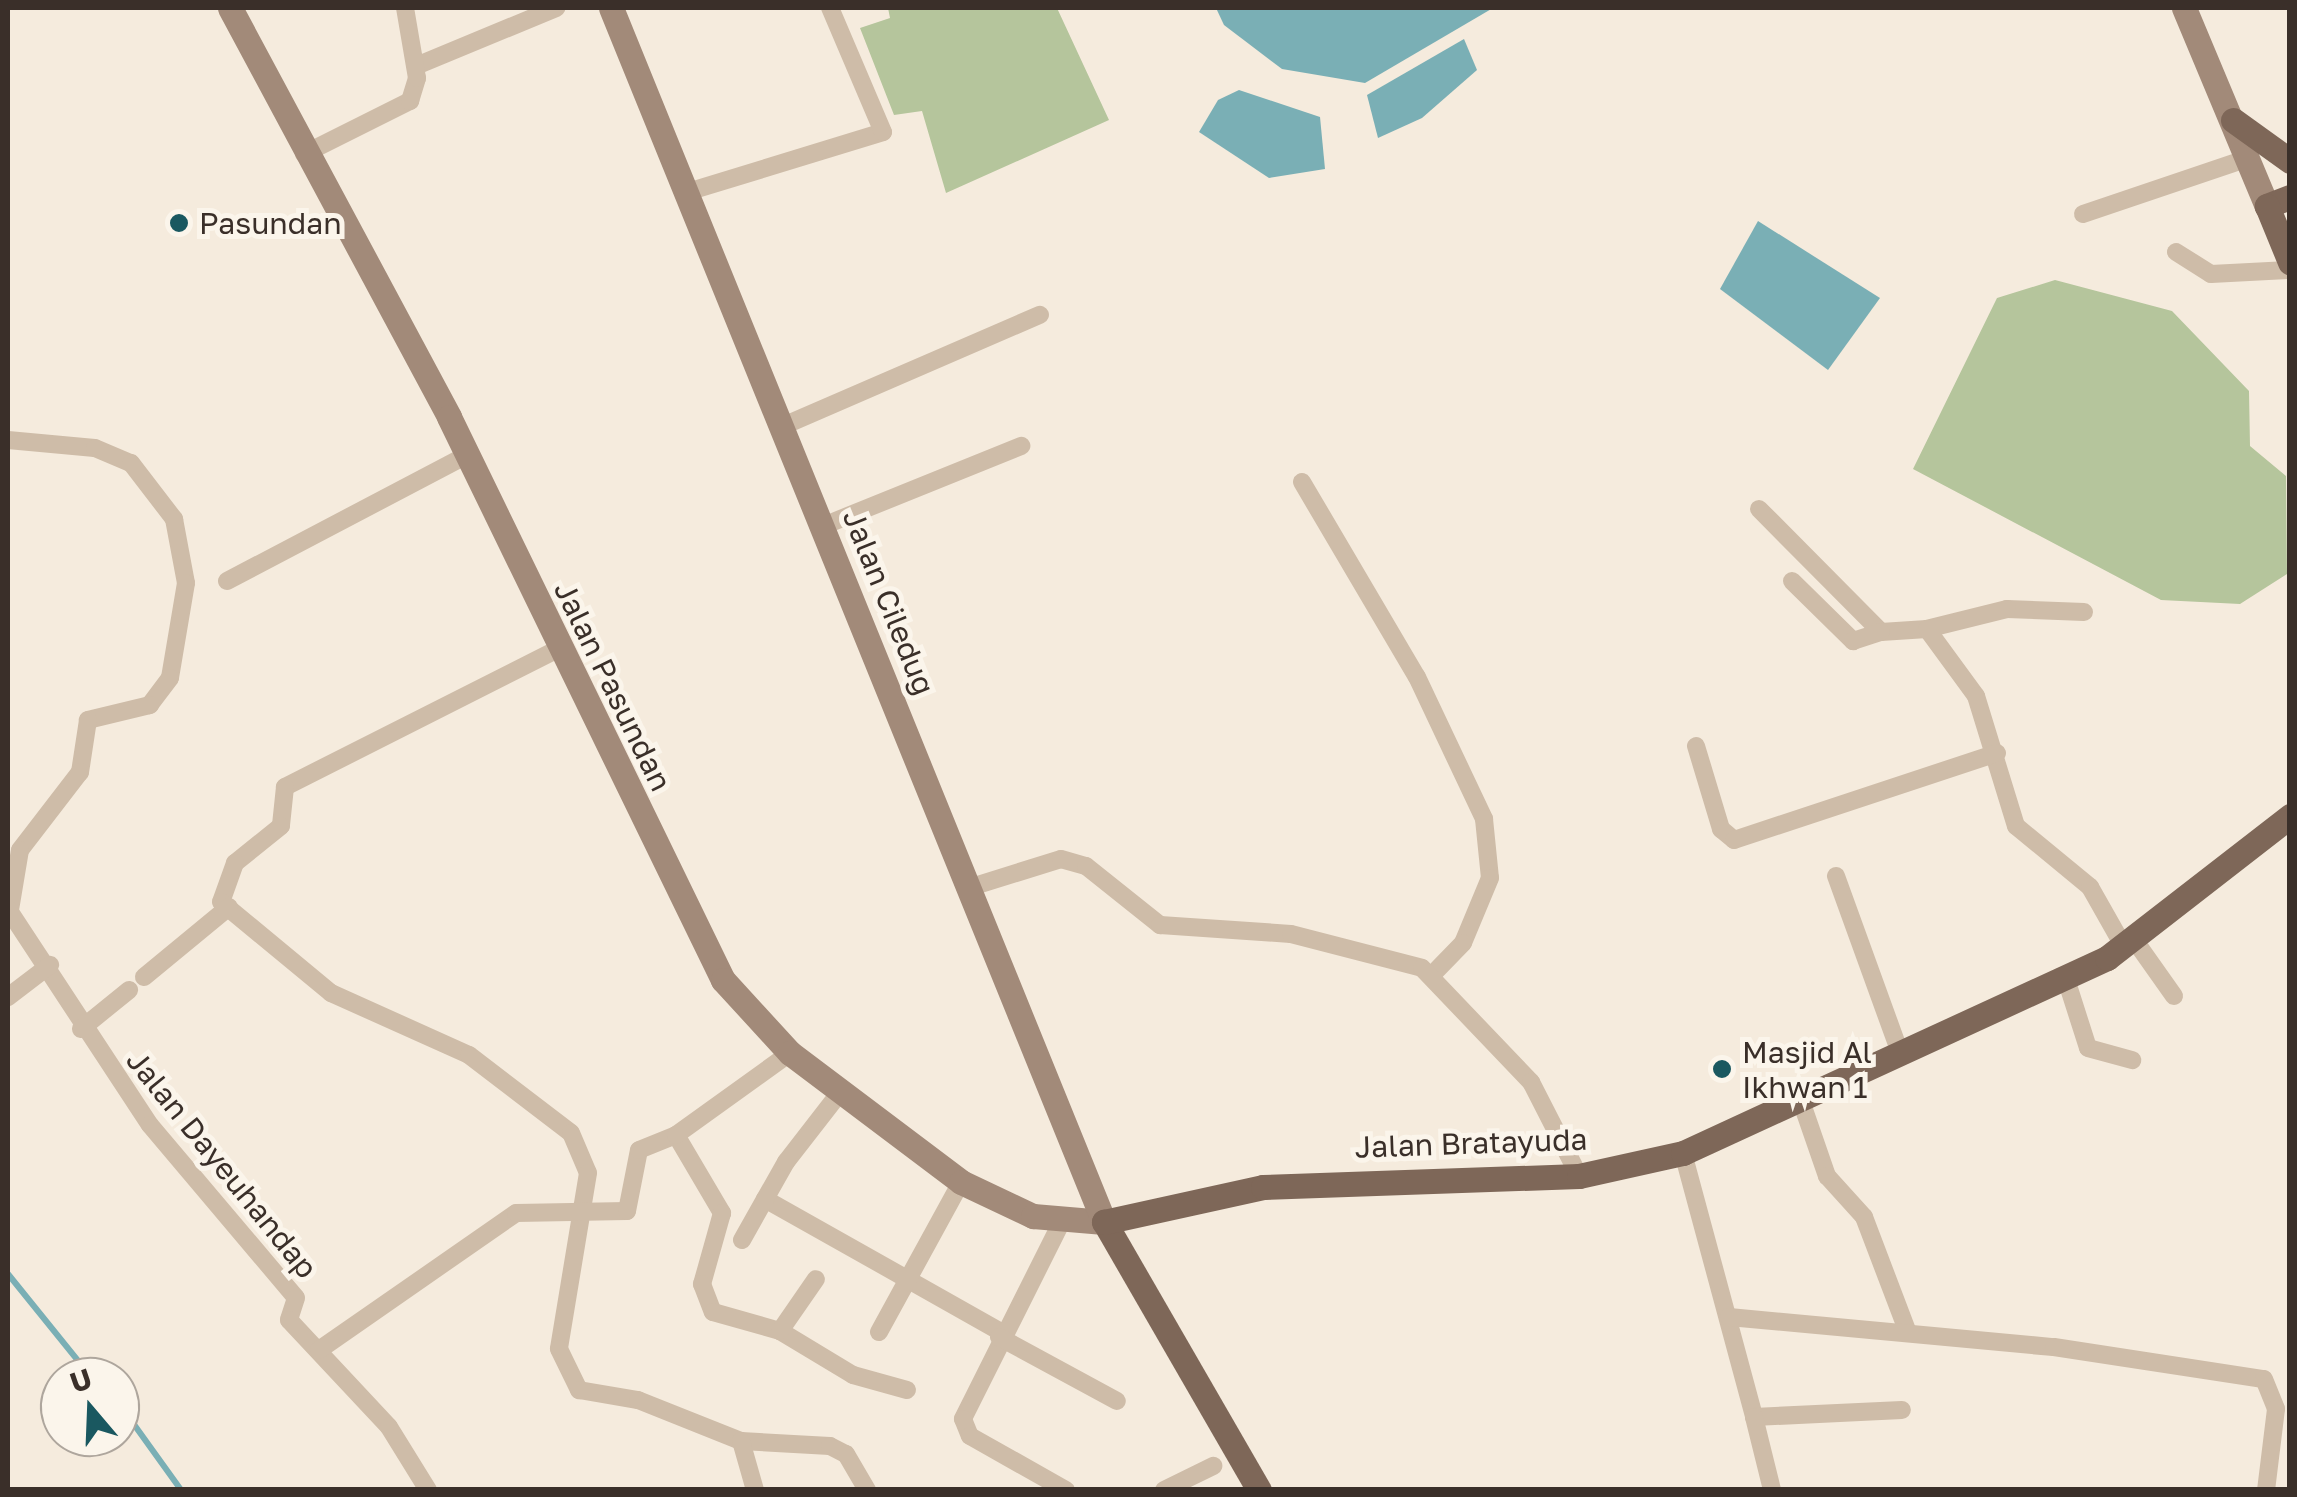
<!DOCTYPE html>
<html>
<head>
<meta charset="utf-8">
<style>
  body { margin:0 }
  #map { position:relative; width:2297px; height:1497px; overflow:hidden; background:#f5ebdd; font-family:"Golos Text",sans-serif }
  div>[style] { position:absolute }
  .green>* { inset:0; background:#b5c59c }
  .water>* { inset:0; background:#7aafb5 }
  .stream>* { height:6px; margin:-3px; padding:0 3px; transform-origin:3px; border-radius:3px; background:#7aafb5 }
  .street>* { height:18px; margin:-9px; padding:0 9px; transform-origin:9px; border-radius:9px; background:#cebca8 }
  .secondary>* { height:25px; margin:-12.5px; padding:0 12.5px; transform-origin:12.5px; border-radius:12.5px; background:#a28a79 }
  .primary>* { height:25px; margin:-12.5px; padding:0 12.5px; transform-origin:12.5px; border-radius:12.5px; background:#7e6758 }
  .dots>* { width:28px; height:28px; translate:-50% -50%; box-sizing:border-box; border:5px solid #fbf5eb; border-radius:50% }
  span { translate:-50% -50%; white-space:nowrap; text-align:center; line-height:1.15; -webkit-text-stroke:10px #fbf5eb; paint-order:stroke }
  .poi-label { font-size:30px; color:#3a2f29 }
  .left { translate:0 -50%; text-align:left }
  .street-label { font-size:30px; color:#3a2f29 }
  .frame { position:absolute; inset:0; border:10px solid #3a2f29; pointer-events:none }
  .north { position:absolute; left:40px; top:1357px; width:100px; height:100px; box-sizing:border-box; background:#fbf5eb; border:2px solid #aea69d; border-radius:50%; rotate:341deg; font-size:28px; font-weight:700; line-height:40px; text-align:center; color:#3a2f29 }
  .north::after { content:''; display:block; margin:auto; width:35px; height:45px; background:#1a5860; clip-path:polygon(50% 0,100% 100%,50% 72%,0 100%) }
</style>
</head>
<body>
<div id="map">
  <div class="green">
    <div style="clip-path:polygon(888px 8px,1057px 8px,1109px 120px,946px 193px,922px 111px,894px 115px,860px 28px,890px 18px)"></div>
    <div style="clip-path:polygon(2055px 280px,2172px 311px,2249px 391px,2250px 446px,2286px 476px,2287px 574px,2240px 604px,2161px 600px,1913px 469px,1997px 298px)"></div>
  </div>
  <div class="water">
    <div style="clip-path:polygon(1216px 8px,1493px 8px,1365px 83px,1282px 69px,1224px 25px)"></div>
    <div style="clip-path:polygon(1464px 39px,1477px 70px,1422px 118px,1378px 138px,1367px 95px)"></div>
    <div style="clip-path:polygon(1239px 90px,1320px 117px,1325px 169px,1269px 178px,1199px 132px,1218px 100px)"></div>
    <div style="clip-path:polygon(1758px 221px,1880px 298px,1828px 370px,1720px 289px)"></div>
  </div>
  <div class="stream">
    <div style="left:8px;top:1274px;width:132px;rotate:51.1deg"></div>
    <div style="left:120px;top:1405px;width:105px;rotate:54.3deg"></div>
  </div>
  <div class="street">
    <div style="left:416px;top:66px;width:152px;rotate:-22.5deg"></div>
    <div style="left:304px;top:154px;width:119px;rotate:-26.6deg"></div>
    <div style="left:410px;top:101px;width:24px;rotate:-73deg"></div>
    <div style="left:417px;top:78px;width:71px;rotate:-99.7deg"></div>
    <div style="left:684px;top:193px;width:208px;rotate:-17deg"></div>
    <div style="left:883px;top:132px;width:135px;rotate:-113.1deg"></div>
    <div style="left:2083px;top:214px;width:174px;rotate:-18.7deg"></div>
    <div style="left:2176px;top:252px;width:41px;rotate:32.2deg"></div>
    <div style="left:2211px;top:274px;width:79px;rotate:-2.9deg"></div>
    <div style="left:783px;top:426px;width:280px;rotate:-23.4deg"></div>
    <div style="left:8px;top:440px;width:87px;rotate:5.3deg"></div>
    <div style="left:95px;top:448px;width:39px;rotate:23deg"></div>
    <div style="left:131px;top:463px;width:71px;rotate:52.5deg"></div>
    <div style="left:174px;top:519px;width:65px;rotate:79.4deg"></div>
    <div style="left:186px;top:583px;width:96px;rotate:99.6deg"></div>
    <div style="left:170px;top:678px;width:34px;rotate:127deg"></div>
    <div style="left:150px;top:705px;width:64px;rotate:166.4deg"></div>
    <div style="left:88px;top:720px;width:53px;rotate:98.7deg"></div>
    <div style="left:80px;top:772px;width:98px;rotate:127.6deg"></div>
    <div style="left:20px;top:850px;width:61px;rotate:99.5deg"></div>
    <div style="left:1302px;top:482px;width:226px;rotate:59.5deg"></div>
    <div style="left:1417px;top:677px;width:157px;rotate:64.7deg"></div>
    <div style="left:1484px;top:819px;width:59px;rotate:84.2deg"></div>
    <div style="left:1490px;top:878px;width:70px;rotate:112.6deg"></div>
    <div style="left:1463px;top:943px;width:45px;rotate:134.1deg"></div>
    <div style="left:1759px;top:509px;width:173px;rotate:45.2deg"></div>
    <div style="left:1881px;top:632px;width:46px;rotate:-3.7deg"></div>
    <div style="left:823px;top:526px;width:214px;rotate:-22deg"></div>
    <div style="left:227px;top:581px;width:271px;rotate:-27.7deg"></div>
    <div style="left:1792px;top:581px;width:86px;rotate:44.5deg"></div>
    <div style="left:1853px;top:641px;width:29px;rotate:-18deg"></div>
    <div style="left:2084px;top:612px;width:77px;rotate:-177.8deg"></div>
    <div style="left:2007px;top:609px;width:82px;rotate:166deg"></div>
    <div style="left:1927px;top:629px;width:83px;rotate:53.8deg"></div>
    <div style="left:1976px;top:696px;width:136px;rotate:72.9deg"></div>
    <div style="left:2016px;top:826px;width:96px;rotate:39.5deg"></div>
    <div style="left:2090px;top:887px;width:69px;rotate:60.5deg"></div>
    <div style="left:558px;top:649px;width:306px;rotate:153.2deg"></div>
    <div style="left:285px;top:787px;width:39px;rotate:96deg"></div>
    <div style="left:281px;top:826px;width:59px;rotate:141.2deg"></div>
    <div style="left:235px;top:863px;width:41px;rotate:109.7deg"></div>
    <div style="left:221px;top:902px;width:143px;rotate:39.6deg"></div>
    <div style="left:331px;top:993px;width:151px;rotate:24.2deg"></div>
    <div style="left:469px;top:1055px;width:128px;rotate:37.4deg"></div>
    <div style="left:571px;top:1133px;width:43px;rotate:67deg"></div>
    <div style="left:588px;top:1173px;width:178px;rotate:99.4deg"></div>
    <div style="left:559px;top:1349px;width:46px;rotate:64deg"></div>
    <div style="left:579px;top:1390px;width:60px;rotate:9.6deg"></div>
    <div style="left:638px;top:1400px;width:111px;rotate:21.7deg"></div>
    <div style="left:741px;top:1441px;width:89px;rotate:3.2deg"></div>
    <div style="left:830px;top:1446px;width:18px;rotate:27deg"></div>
    <div style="left:846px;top:1454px;width:42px;rotate:59.7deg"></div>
    <div style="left:1696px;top:746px;width:87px;rotate:73.2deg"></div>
    <div style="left:1721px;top:829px;width:17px;rotate:40deg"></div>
    <div style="left:1734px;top:840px;width:277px;rotate:-18.3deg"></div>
    <div style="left:1836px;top:876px;width:188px;rotate:70.1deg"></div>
    <div style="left:968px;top:888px;width:97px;rotate:-17.3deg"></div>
    <div style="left:1061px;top:859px;width:26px;rotate:16deg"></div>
    <div style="left:1086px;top:866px;width:95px;rotate:38.6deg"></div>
    <div style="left:1160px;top:925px;width:131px;rotate:3.9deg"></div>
    <div style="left:1291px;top:934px;width:135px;rotate:14.5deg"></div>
    <div style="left:1422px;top:968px;width:158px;rotate:46.3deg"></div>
    <div style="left:1531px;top:1082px;width:106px;rotate:62.9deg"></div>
    <div style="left:8px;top:909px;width:258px;rotate:56.7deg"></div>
    <div style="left:150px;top:1125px;width:226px;rotate:49.8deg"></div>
    <div style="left:296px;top:1298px;width:23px;rotate:108deg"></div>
    <div style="left:289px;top:1320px;width:146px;rotate:46.9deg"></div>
    <div style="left:389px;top:1427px;width:74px;rotate:58.2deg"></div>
    <div style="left:2133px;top:938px;width:71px;rotate:54.7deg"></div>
    <div style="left:144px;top:977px;width:110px;rotate:-39.5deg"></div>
    <div style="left:2066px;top:979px;width:72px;rotate:72.3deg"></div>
    <div style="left:2088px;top:1048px;width:46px;rotate:15.3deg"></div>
    <div style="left:8px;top:997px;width:53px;rotate:-37.3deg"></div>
    <div style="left:81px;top:1029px;width:62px;rotate:-39.1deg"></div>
    <div style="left:1800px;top:1098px;width:83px;rotate:70.9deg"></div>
    <div style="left:1827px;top:1176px;width:55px;rotate:47.9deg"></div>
    <div style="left:1864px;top:1217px;width:124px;rotate:69.2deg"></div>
    <div style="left:676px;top:1135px;width:91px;rotate:59.5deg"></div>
    <div style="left:722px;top:1213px;width:74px;rotate:105.7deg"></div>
    <div style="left:702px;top:1284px;width:30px;rotate:69deg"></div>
    <div style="left:713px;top:1312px;width:70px;rotate:15.8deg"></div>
    <div style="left:780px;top:1331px;width:85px;rotate:31.1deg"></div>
    <div style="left:853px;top:1375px;width:56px;rotate:15.5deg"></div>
    <div style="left:1683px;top:1153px;width:273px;rotate:74.9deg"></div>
    <div style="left:1754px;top:1417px;width:148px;rotate:-2.7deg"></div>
    <div style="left:765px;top:1199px;width:271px;rotate:29.4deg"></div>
    <div style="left:1061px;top:1223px;width:219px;rotate:116.6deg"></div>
    <div style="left:963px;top:1419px;width:18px;rotate:68deg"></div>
    <div style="left:970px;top:1436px;width:110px;rotate:29.4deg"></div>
    <div style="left:742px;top:1240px;width:90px;rotate:-60.6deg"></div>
    <div style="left:786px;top:1162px;width:90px;rotate:-52.2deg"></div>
    <div style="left:1729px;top:1317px;width:326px;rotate:5.3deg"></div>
    <div style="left:2054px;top:1347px;width:212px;rotate:8.7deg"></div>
    <div style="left:2264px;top:1379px;width:32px;rotate:68deg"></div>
    <div style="left:2276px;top:1409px;width:82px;rotate:97deg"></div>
    <div style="left:780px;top:1331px;width:63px;rotate:-55.3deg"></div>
    <div style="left:879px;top:1332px;width:171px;rotate:-61.3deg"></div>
    <div style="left:999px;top:1337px;width:134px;rotate:28.5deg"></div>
    <div style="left:319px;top:1350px;width:240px;rotate:-34.8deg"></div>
    <div style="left:516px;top:1213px;width:111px;rotate:-1deg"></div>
    <div style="left:627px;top:1211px;width:62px;rotate:-78.9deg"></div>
    <div style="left:639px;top:1150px;width:40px;rotate:-22deg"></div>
    <div style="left:676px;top:1135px;width:140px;rotate:-35.7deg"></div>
    <div style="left:1754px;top:1417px;width:75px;rotate:76.1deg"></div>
    <div style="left:741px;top:1441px;width:51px;rotate:74.1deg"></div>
    <div style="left:1164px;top:1490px;width:55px;rotate:-26.1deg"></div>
  </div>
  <div class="secondary">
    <div style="left:230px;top:8px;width:464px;rotate:61.8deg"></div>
    <div style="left:449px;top:417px;width:626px;rotate:64.05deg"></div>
    <div style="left:723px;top:980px;width:99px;rotate:47.5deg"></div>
    <div style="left:790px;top:1053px;width:214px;rotate:37deg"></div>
    <div style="left:961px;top:1182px;width:80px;rotate:25.3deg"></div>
    <div style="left:1033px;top:1216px;width:71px;rotate:4.8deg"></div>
    <div style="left:1104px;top:1222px;width:1310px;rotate:-112.1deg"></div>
    <div style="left:2184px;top:8px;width:215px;rotate:67.3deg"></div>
  </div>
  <div class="primary">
    <div style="left:2233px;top:120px;width:70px;rotate:35.7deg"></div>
    <div style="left:2290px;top:197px;width:25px;rotate:159deg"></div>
    <div style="left:2267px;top:206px;width:61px;rotate:67.7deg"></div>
    <div style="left:1259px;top:1490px;width:310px;rotate:-120deg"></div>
    <div style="left:1104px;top:1222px;width:163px;rotate:-12.4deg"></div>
    <div style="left:1263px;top:1187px;width:316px;rotate:-2deg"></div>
    <div style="left:1579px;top:1176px;width:107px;rotate:-12.5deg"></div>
    <div style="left:1683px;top:1153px;width:467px;rotate:-24.7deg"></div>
    <div style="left:2107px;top:958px;width:232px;rotate:-37.8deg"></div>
  </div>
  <div class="dots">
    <div style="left:179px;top:223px;background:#1a5860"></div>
    <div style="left:1722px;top:1069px;background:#1a5860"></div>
  </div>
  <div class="poi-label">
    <span class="left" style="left:199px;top:223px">Pasundan</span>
    <span class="left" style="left:1742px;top:1069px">Masjid Al<br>Ikhwan 1</span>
  </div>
  <div class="street-label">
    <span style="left:889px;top:602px;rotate:68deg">Jalan Ciledug</span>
    <span style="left:613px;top:686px;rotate:64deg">Jalan Pasundan</span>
    <span style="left:1471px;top:1143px;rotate:-2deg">Jalan Bratayuda</span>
    <span style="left:222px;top:1164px;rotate:51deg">Jalan Dayeuhandap</span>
  </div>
  <div class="frame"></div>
  <div class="north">U</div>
</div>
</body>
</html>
